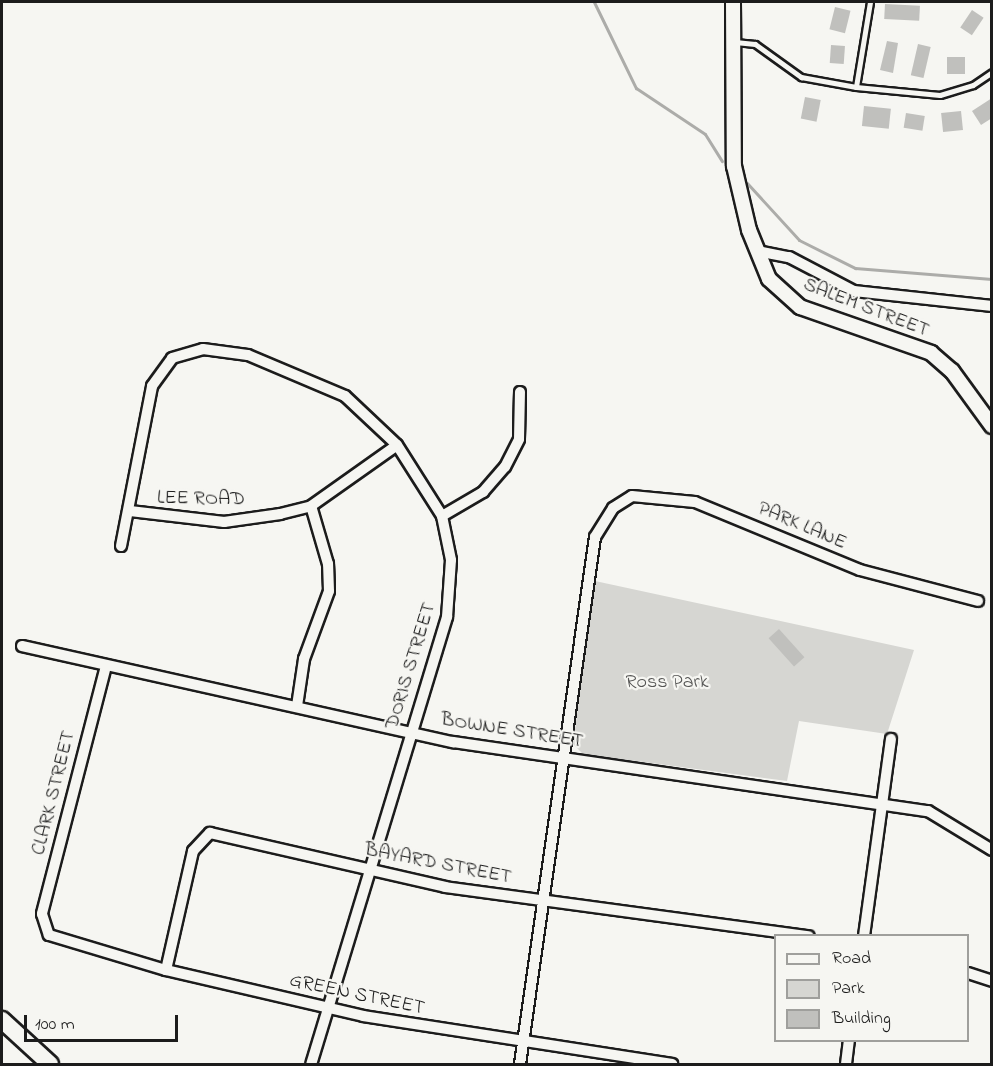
<!DOCTYPE html>
<html>
<head>
<meta charset="utf-8">
<style>
  body { margin:0 }
  #map { position:relative; width:993px; height:1066px; overflow:hidden; background:#f6f6f2; font-family:"Indie Flower",sans-serif }
  div>[style] { position:absolute }
  .green>* { inset:0; background:#d6d6d2 }
  .stream>* { height:3px; margin:-1.5px; padding:0 1.5px; transform-origin:1.5px; border-radius:1.5px; background:#acaca9 }
  .building>* { inset:0; background:#c0c0bd; transform-origin:0 0 }
  .roads { filter:drop-shadow(2px 0 #1c1c1c) drop-shadow(-2px 0 #1c1c1c) drop-shadow(0 2px #1c1c1c) drop-shadow(0 -2px #1c1c1c) }
  .service>* { height:5px; margin:-2.5px; padding:0 2.5px; transform-origin:2.5px; border-radius:2.5px; background:#f6f6f2 }
  .minor>* { height:10px; margin:-5px; padding:0 5px; transform-origin:5px; border-radius:5px; background:#f6f6f2 }
  .tertiary>* { height:14px; margin:-7px; padding:0 7px; transform-origin:7px; border-radius:7px; background:#f6f6f2 }
  .trunk>* { height:16px; margin:-8px; padding:0 8px; transform-origin:8px; border-radius:8px; background:#f6f6f2 }
  span { translate:-50% -50%; white-space:nowrap; text-align:center; line-height:1.15; -webkit-text-stroke:4.5px #f6f6f2; paint-order:stroke }
  .street-label { font-size:20px; color:#1c1c1c }
  .park-label { font-size:20px; color:#545453 }
  .frame { position:absolute; inset:0; border:3px solid #1c1c1c; pointer-events:none }
  .legend { position:absolute; left:774px; top:934px; width:195px; height:108px; box-sizing:border-box; background:#f6f6f2; border:2px solid #9f9f9c; margin:0; padding:8px 10px; list-style:none; font-size:18px; color:#1c1c1c }
  .legend li { display:flex; align-items:center; gap:12px; height:30px }
  .legend b { width:30px; border:2px solid #9f9f9c }
  .scale { position:absolute; left:24px; top:1015px; width:154px; height:27px; box-sizing:border-box; border:3px solid #1c1c1c; border-top:0; padding-left:8px; font-size:18px; line-height:21px; white-space:nowrap; color:#1c1c1c; -webkit-text-stroke:4px #f6f6f2; paint-order:stroke }
</style>
</head>
<body>
<div id="map">
  <div class="green">
    <div style="clip-path:polygon(595px 581px,914px 650px,887px 734px,799px 721px,787px 781px,583px 754px,573px 744px)"></div>
  </div>
  <div class="stream">
    <div style="left:594px;top:2px;width:96px;rotate:64deg"></div>
    <div style="left:636px;top:88px;width:83px;rotate:33.7deg"></div>
    <div style="left:705px;top:134px;width:32px;rotate:58deg"></div>
    <div style="left:747px;top:183px;width:77px;rotate:47.6deg"></div>
    <div style="left:799px;top:240px;width:63px;rotate:26.6deg"></div>
    <div style="left:855px;top:268px;width:137px;rotate:4.6deg"></div>
  </div>
  <div class="building">
    <div style="left:885px;top:4px;width:35px;height:15px;rotate:3deg"></div>
    <div style="left:835px;top:7px;width:16px;height:23px;rotate:14deg"></div>
    <div style="left:972px;top:10px;width:14px;height:21px;rotate:34deg"></div>
    <div style="clip-path:polygon(887px 41px,898px 43px,893px 73px,880px 70px)"></div>
    <div style="left:918px;top:44px;width:13px;height:32px;rotate:13deg"></div>
    <div style="left:831px;top:45px;width:14px;height:18px;rotate:4deg"></div>
    <div style="left:947px;top:57px;width:18px;height:17px"></div>
    <div style="left:805px;top:97px;width:16px;height:22px;rotate:11deg"></div>
    <div style="clip-path:polygon(992px 98px,992px 118px,981px 125px,972px 111px)"></div>
    <div style="left:864px;top:106px;width:27px;height:20px;rotate:6deg"></div>
    <div style="left:961px;top:111px;width:19px;height:20px;rotate:84deg"></div>
    <div style="left:906px;top:113px;width:19px;height:15px;rotate:9deg"></div>
    <div style="left:779px;top:629px;width:38px;height:14px;rotate:48deg"></div>
  </div>
  <div class="roads">
    <div class="service">
      <div style="left:870px;top:2px;width:86px;rotate:99.4deg"></div>
      <div style="left:856px;top:87px;width:84px;rotate:5.4deg"></div>
      <div style="left:940px;top:95px;width:34px;rotate:-17deg"></div>
      <div style="left:973px;top:85px;width:23px;rotate:-34deg"></div>
      <div style="left:735px;top:42px;width:20px;rotate:6deg"></div>
      <div style="left:755px;top:44px;width:57px;rotate:35.7deg"></div>
      <div style="left:801px;top:77px;width:56px;rotate:10.3deg"></div>
    </div>
    <div class="minor">
      <div style="left:757px;top:251px;width:33px;rotate:11deg"></div>
      <div style="left:789px;top:257px;width:73px;rotate:27.6deg"></div>
      <div style="left:854px;top:291px;width:139px;rotate:6.2deg"></div>
      <div style="left:130px;top:511px;width:95px;rotate:6.7deg"></div>
      <div style="left:224px;top:522px;width:57px;rotate:-8.1deg"></div>
      <div style="left:280px;top:514px;width:32px;rotate:-14deg"></div>
      <div style="left:311px;top:506px;width:105px;rotate:-35.3deg"></div>
      <div style="left:442px;top:516px;width:48px;rotate:-30.3deg"></div>
      <div style="left:483px;top:492px;width:33px;rotate:-49deg"></div>
      <div style="left:505px;top:467px;width:31px;rotate:-63deg"></div>
      <div style="left:519px;top:439px;width:47px;rotate:-88.8deg"></div>
      <div style="left:121px;top:546px;width:163px;rotate:-79deg"></div>
      <div style="left:152px;top:386px;width:34px;rotate:-54deg"></div>
      <div style="left:172px;top:358px;width:32px;rotate:-16deg"></div>
      <div style="left:203px;top:349px;width:45px;rotate:7.6deg"></div>
      <div style="left:248px;top:355px;width:105px;rotate:22.9deg"></div>
      <div style="left:345px;top:396px;width:71px;rotate:43.3deg"></div>
      <div style="left:397px;top:445px;width:84px;rotate:57.6deg"></div>
      <div style="left:442px;top:516px;width:45px;rotate:78.4deg"></div>
      <div style="left:451px;top:560px;width:57px;rotate:94deg"></div>
      <div style="left:447px;top:617px;width:467px;rotate:106.9deg"></div>
      <div style="left:22px;top:646px;width:442px;rotate:12.6deg"></div>
      <div style="left:453px;top:742px;width:480px;rotate:8.3deg"></div>
      <div style="left:928px;top:811px;width:75px;rotate:31.4deg"></div>
      <div style="left:106px;top:666px;width:256px;rotate:104.5deg"></div>
      <div style="left:42px;top:914px;width:22px;rotate:72deg"></div>
      <div style="left:49px;top:935px;width:122px;rotate:16.7deg"></div>
      <div style="left:166px;top:970px;width:202px;rotate:13.1deg"></div>
      <div style="left:363px;top:1016px;width:313px;rotate:8.8deg"></div>
      <div style="left:297px;top:706px;width:48px;rotate:-81.5deg"></div>
      <div style="left:304px;top:659px;width:72px;rotate:-69.8deg"></div>
      <div style="left:329px;top:591px;width:27px;rotate:-92deg"></div>
      <div style="left:328px;top:564px;width:60px;rotate:-106.3deg"></div>
      <div style="left:864px;top:936px;width:199px;rotate:-82.2deg"></div>
      <div style="left:166px;top:970px;width:122px;rotate:-77.2deg"></div>
      <div style="left:193px;top:851px;width:25px;rotate:-47deg"></div>
      <div style="left:210px;top:833px;width:241px;rotate:12.9deg"></div>
      <div style="left:445px;top:887px;width:367px;rotate:7.7deg"></div>
      <div style="left:968px;top:973px;width:25px;rotate:18deg"></div>
      <div style="left:520px;top:1064px;width:532px;rotate:-81.9deg"></div>
      <div style="left:595px;top:537px;width:34px;rotate:-58deg"></div>
      <div style="left:613px;top:508px;width:22px;rotate:-32deg"></div>
      <div style="left:632px;top:496px;width:63px;rotate:5.4deg"></div>
      <div style="left:695px;top:502px;width:178px;rotate:22.4deg"></div>
      <div style="left:860px;top:570px;width:122px;rotate:14.7deg"></div>
      <div style="left:846px;top:1064px;width:24px;rotate:-83deg"></div>
    </div>
    <div class="tertiary">
      <div style="left:733px;top:2px;width:164px;rotate:89.7deg"></div>
      <div style="left:734px;top:166px;width:66px;rotate:76.8deg"></div>
      <div style="left:749px;top:230px;width:53px;rotate:67.8deg"></div>
      <div style="left:769px;top:279px;width:42px;rotate:42.1deg"></div>
      <div style="left:800px;top:307px;width:139px;rotate:19.3deg"></div>
      <div style="left:931px;top:353px;width:28px;rotate:41deg"></div>
      <div style="left:952px;top:371px;width:68px;rotate:54deg"></div>
    </div>
    <div class="trunk">
      <div style="left:2px;top:1020px;width:65px;rotate:42.5deg"></div>
    </div>
  </div>
  <div class="street-label">
    <span style="left:866px;top:308px;rotate:21deg">SALEM STREET</span>
    <span style="left:201px;top:499px;rotate:1deg">LEE ROAD</span>
    <span style="left:802px;top:526px;rotate:23deg">PARK LANE</span>
    <span style="left:411px;top:666px;rotate:-73deg">DORIS STREET</span>
    <span style="left:512px;top:731px;rotate:9deg">BOWNE STREET</span>
    <span style="left:54px;top:793px;rotate:-76deg">CLARK STREET</span>
    <span style="left:438px;top:864px;rotate:11deg">BAYARD STREET</span>
    <span style="left:357px;top:995px;rotate:12deg">GREEN STREET</span>
  </div>
  <div class="park-label">
    <span style="left:667px;top:682px">Ross Park</span>
  </div>
  <div class="frame"></div>
  <ul class="legend">
  <li><b style="height:8px;background:#f6f6f2"></b>Road</li>
  <li><b style="height:16px;background:#d6d6d2"></b>Park</li>
  <li><b style="height:16px;background:#c0c0bd"></b>Building</li>
  </ul>
  <div class="scale">100 m</div>
</div>
</body>
</html>
